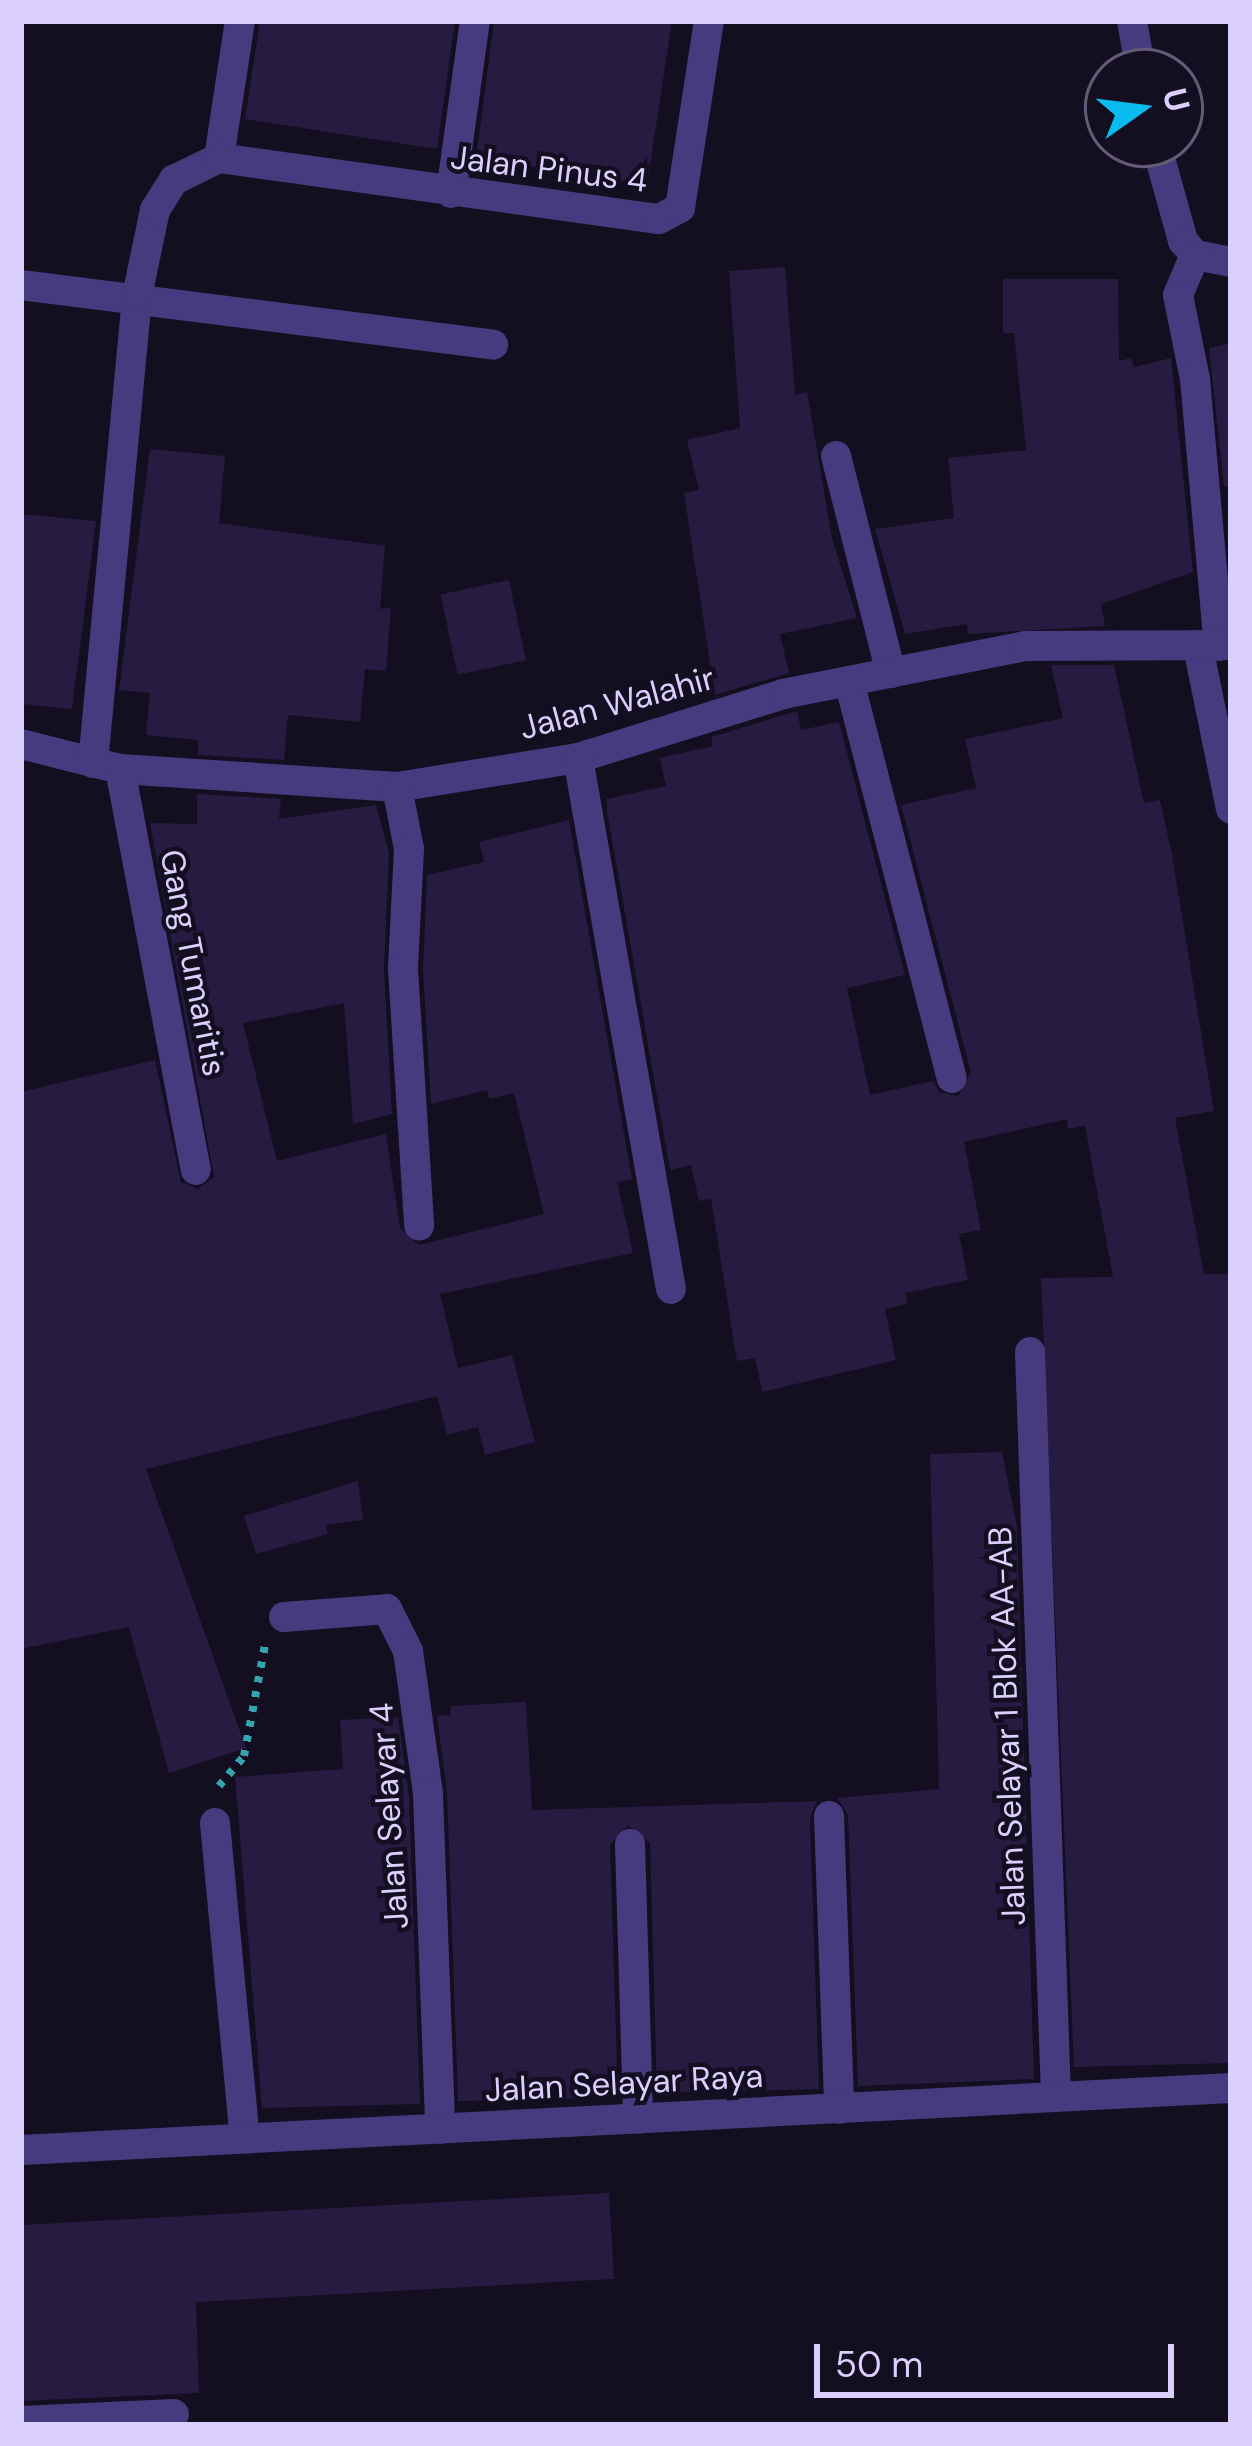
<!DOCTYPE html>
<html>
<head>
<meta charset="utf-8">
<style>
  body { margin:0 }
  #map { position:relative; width:1252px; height:2446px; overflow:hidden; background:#130e20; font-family:"DM Sans",sans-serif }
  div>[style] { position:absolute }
  .building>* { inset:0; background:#271b41; transform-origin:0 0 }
  .path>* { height:8px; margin-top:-4px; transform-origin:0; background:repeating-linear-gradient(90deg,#33a5ae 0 6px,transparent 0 15px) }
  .street>* { height:30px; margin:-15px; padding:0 15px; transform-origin:15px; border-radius:15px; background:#463b7e }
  span { translate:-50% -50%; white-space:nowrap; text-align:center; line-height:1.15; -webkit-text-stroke:9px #130e20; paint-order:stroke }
  .street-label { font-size:33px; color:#dacffd }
  .frame { position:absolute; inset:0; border:24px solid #dacffd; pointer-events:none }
  .north { position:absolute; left:1084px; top:48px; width:120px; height:120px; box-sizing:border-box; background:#130e20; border:3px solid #635b78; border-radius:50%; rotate:76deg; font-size:33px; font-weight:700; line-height:48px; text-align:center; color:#dacffd }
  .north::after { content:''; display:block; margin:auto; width:42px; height:54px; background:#09bbef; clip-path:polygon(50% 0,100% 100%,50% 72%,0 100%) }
  .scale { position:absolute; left:814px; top:2344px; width:360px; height:54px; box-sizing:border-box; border:6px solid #dacffd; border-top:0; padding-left:15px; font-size:36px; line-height:42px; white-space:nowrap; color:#dacffd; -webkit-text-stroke:9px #130e20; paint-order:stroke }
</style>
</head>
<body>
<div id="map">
  <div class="building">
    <div style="clip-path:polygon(260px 21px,455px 21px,437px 149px,245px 119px)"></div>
    <div style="clip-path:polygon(494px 21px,672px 21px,647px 185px,476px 158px)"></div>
    <div style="clip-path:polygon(785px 267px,795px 395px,807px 392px,832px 538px,857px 618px,780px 634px,789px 673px,715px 695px,684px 493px,699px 490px,687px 440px,740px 428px,729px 271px)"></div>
    <div style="clip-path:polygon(1003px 279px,1118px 279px,1119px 361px,1131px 358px,1134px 367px,1171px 358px,1193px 572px,1101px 604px,1105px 626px,968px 634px,967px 624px,905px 634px,875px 529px,954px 518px,948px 458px,1026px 450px,1014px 333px,1003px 333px)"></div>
    <div style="clip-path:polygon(1231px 343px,1231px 486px,1224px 487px,1209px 348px)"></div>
    <div style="clip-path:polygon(150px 449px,225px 456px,219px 523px,385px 546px,380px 609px,391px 607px,386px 671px,365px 669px,360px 722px,288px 715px,284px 760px,198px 755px,198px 740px,146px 735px,150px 693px,119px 690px)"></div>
    <div style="clip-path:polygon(21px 514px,96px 521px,72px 709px,21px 704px)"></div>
    <div style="left:509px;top:580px;width:82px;height:70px;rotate:78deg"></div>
    <div style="clip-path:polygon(1051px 665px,1114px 665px,1144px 803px,1160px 800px,1172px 855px,1214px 1111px,1175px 1118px,1204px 1274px,1231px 1274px,1231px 2063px,1074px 2067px,1041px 1278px,1113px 1277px,1085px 1126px,1068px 1129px,1067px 1119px,964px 1142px,981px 1230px,959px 1234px,968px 1280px,905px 1293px,907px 1304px,885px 1309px,896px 1360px,762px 1392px,755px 1358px,737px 1361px,711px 1199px,699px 1201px,691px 1165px,670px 1170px,607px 811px,607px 799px,666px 786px,660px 758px,713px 746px,711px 737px,797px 711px,801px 730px,839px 722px,905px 975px,847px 988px,870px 1095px,933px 1081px,939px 1092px,958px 1096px,971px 1073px,901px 805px,976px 788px,965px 739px,1063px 718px)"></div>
    <div style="clip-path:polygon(197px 794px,281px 799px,279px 819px,376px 805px,389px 853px,384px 970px,392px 1114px,353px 1124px,344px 1003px,243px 1023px,277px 1161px,386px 1134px,400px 1228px,419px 1245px,544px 1214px,514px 1093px,489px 1099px,487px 1090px,431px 1104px,423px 969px,427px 875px,484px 862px,479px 842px,569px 820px,632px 1179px,617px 1182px,633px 1253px,440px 1294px,458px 1368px,512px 1355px,535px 1442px,485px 1455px,478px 1427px,447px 1435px,437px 1396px,146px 1469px,246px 1748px,169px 1773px,129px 1627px,21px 1649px,21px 1092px,155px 1060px,181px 1182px,198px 1189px,214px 1177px,150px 823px,197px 824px)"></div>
    <div style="clip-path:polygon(1002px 1452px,1017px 1527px,1034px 2079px,858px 2086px,848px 1815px,837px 1798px,939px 1789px,930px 1454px)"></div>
    <div style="clip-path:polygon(358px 1481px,363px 1520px,326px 1525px,328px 1534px,256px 1554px,244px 1516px)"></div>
    <div style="clip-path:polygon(526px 1702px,532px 1810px,817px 1801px,810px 1817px,819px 2089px,657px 2093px,650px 1843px,628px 1825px,610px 1845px,618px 2097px,458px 2101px,447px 1793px,437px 1716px,451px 1715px,450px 1706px)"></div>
    <div style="clip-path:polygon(398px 1717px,409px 1796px,420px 2104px,262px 2108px,235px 1777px,343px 1769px,340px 1720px)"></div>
    <div style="clip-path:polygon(609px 2193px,614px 2279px,196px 2302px,199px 2393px,21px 2401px,21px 2225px)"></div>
  </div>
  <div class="path">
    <div style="left:219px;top:1786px;width:39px;rotate:-50deg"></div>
    <div style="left:244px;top:1756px;width:113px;rotate:-79.3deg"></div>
  </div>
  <div class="street">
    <div style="left:1132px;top:21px;width:52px;rotate:80deg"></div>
    <div style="left:1156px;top:144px;width:101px;rotate:74.4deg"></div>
    <div style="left:1183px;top:241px;width:18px;rotate:49deg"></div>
    <div style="left:1195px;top:255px;width:37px;rotate:11deg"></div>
    <div style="left:219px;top:158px;width:139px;rotate:-81.3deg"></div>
    <div style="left:451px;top:193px;width:174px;rotate:-82.1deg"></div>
    <div style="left:1195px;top:255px;width:43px;rotate:113deg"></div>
    <div style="left:1178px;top:295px;width:86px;rotate:78.6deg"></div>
    <div style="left:1195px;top:379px;width:268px;rotate:84.9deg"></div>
    <div style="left:21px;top:285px;width:476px;rotate:7.2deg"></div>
    <div style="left:836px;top:456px;width:224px;rotate:75.8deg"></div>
    <div style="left:1198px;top:647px;width:165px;rotate:78.5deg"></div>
    <div style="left:849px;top:681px;width:410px;rotate:75.5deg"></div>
    <div style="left:21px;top:744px;width:102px;rotate:14.2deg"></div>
    <div style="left:120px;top:769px;width:278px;rotate:3.7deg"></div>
    <div style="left:397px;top:787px;width:183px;rotate:-9.1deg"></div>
    <div style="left:578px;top:758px;width:215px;rotate:-17.3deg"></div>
    <div style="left:783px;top:694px;width:248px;rotate:-11.2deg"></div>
    <div style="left:1026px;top:646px;width:205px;rotate:-0.3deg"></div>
    <div style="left:578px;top:758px;width:539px;rotate:80.07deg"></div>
    <div style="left:93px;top:763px;width:469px;rotate:-84.6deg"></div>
    <div style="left:137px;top:296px;width:88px;rotate:-78.2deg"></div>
    <div style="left:155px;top:210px;width:36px;rotate:-58deg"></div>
    <div style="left:174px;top:180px;width:50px;rotate:-26.1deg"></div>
    <div style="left:219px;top:158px;width:444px;rotate:7.9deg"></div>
    <div style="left:659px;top:219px;width:24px;rotate:-28deg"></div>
    <div style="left:680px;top:208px;width:189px;rotate:-81.2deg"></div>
    <div style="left:120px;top:769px;width:408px;rotate:79.3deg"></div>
    <div style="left:397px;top:787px;width:63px;rotate:79deg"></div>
    <div style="left:409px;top:849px;width:120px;rotate:92.9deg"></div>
    <div style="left:403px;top:969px;width:257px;rotate:86.4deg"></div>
    <div style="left:1030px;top:1352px;width:745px;rotate:88deg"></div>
    <div style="left:284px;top:1617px;width:103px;rotate:-4.4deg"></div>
    <div style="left:387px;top:1609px;width:47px;rotate:63.4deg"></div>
    <div style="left:408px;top:1651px;width:144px;rotate:82deg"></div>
    <div style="left:428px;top:1794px;width:335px;rotate:87.9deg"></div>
    <div style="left:829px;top:1816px;width:293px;rotate:88deg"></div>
    <div style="left:215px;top:1823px;width:317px;rotate:84.6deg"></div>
    <div style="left:630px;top:1844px;width:275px;rotate:88.3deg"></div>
    <div style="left:21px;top:2150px;width:1212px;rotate:-2.93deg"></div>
    <div style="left:21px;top:2421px;width:153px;rotate:-2.6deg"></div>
  </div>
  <div class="street-label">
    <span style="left:549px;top:169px;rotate:7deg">Jalan Pinus 4</span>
    <span style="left:617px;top:703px;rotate:-15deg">Jalan Walahir</span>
    <span style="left:193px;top:963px;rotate:79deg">Gang Tumaritis</span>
    <span style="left:1007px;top:1726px;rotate:-92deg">Jalan Selayar 1 Blok AA-AB</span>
    <span style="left:389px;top:1816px;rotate:-94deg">Jalan Selayar 4</span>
    <span style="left:624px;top:2083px;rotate:-3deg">Jalan Selayar Raya</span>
  </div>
  <div class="frame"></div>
  <div class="north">U</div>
  <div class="scale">50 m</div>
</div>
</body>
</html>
